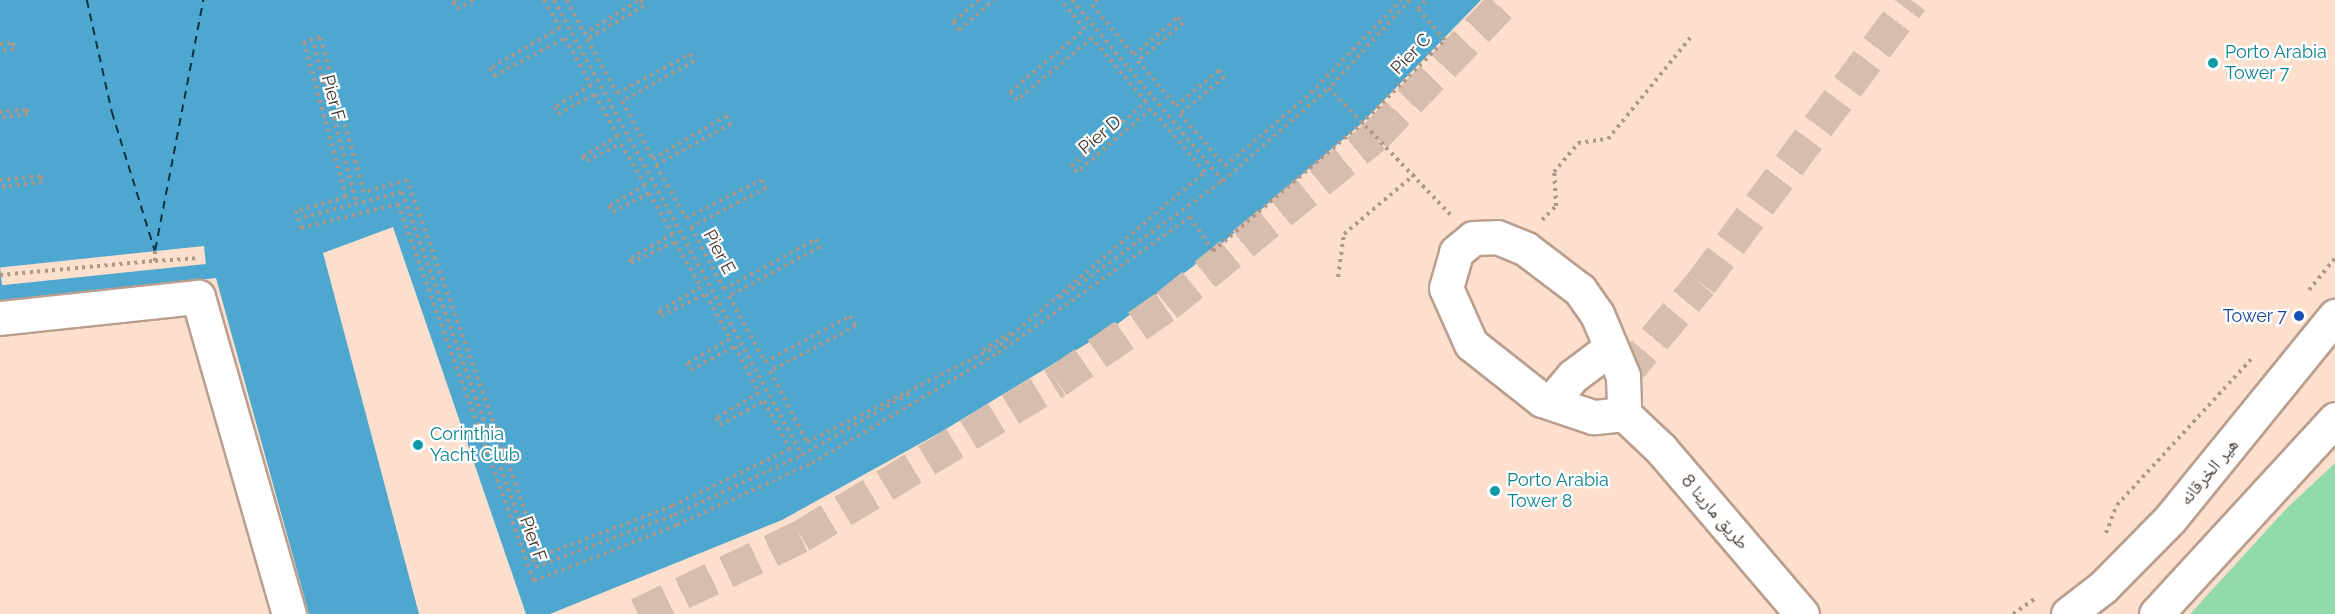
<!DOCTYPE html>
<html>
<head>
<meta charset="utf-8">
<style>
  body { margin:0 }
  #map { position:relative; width:2335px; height:614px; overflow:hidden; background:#fcdfcd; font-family:Raleway,"Noto Naskh Arabic",sans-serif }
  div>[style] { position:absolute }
  .green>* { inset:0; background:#92daac }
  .water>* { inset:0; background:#4da7cf }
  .pier>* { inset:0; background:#fcdfcd; transform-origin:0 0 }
  .ferry>* { height:1.5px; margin-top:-0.75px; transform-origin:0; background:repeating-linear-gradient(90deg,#0a3345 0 8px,transparent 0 14px) }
  .minor-tunnel>* { height:33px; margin-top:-16.5px; transform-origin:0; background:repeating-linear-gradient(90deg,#d7bdad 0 33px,transparent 0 49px) }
  .path>* { height:4px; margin-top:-2px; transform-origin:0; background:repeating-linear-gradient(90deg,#ad988a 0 3px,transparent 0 7.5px) }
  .roads { filter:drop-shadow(2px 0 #ba9f8f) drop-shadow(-2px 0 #ba9f8f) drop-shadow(0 2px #ba9f8f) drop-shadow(0 -2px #ba9f8f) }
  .minor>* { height:33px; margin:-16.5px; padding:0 16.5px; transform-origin:16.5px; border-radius:16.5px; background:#fff }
  .dots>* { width:16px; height:16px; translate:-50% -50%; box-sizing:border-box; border:3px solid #fff; border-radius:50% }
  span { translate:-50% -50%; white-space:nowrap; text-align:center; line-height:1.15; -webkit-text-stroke:4.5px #fff; paint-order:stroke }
  .culture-label { font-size:18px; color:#0d838f }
  .left { translate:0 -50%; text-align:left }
  .street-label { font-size:18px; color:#42362f }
  .transit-label { font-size:18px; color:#164399 }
  .right { translate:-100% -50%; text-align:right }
</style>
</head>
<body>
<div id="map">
  <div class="green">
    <div style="clip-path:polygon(2335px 463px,2335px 614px,2190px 614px,2287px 508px)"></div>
  </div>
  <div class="water">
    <div style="clip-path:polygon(0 0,1481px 0,1361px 124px,1213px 251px,1111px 329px,941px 432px,782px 520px,550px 614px,526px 614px,393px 227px,323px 253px,419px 614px,309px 614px,216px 278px,0 301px)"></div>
  </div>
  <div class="pier">
    <div style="left:204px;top:246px;width:18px;height:205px;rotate:84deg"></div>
  </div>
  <div class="ferry">
    <div style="left:87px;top:0;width:115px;rotate:77.4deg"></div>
    <div style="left:112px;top:112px;width:145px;rotate:72.8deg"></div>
    <div style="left:155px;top:250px;width:255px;rotate:-79.1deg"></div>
  </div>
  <div class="minor-tunnel">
    <div style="left:1623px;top:376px;width:121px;rotate:-50deg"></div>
    <div style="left:1701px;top:283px;width:353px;rotate:-53.3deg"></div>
    <div style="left:638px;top:614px;width:181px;rotate:-25.6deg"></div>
    <div style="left:801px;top:536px;width:299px;rotate:-31.2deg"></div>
    <div style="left:1057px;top:381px;width:134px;rotate:-34.6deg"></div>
    <div style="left:1167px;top:305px;width:268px;rotate:-39.1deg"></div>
    <div style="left:1375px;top:136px;width:189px;rotate:-46.1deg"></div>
  </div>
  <div class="path">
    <div style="left:456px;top:0;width:4px;rotate:146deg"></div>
    <div style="left:453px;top:2px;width:8px;rotate:60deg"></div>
    <div style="left:457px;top:9px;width:19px;rotate:-28deg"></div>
    <div style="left:544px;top:0;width:32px;rotate:60deg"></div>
    <div style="left:560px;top:28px;width:81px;rotate:150.3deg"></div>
    <div style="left:490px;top:68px;width:9px;rotate:63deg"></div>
    <div style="left:494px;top:76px;width:81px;rotate:-28.2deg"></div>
    <div style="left:565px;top:38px;width:54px;rotate:61deg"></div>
    <div style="left:591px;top:85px;width:42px;rotate:148.6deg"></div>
    <div style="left:555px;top:107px;width:8px;rotate:67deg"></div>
    <div style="left:558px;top:114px;width:42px;rotate:-28.4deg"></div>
    <div style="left:595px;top:94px;width:48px;rotate:61.3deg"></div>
    <div style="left:618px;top:136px;width:42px;rotate:149.7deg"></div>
    <div style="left:582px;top:157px;width:6px;rotate:39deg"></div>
    <div style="left:587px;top:161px;width:38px;rotate:-27deg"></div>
    <div style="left:621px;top:144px;width:48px;rotate:59.7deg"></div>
    <div style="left:645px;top:185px;width:42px;rotate:149.7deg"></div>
    <div style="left:609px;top:206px;width:7px;rotate:56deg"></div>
    <div style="left:613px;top:212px;width:41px;rotate:-27.8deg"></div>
    <div style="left:649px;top:193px;width:48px;rotate:59.7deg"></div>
    <div style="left:673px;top:234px;width:51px;rotate:150.4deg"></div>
    <div style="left:629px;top:259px;width:4px;rotate:63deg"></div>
    <div style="left:631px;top:263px;width:49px;rotate:-25.5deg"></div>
    <div style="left:675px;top:242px;width:52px;rotate:60deg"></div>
    <div style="left:701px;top:287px;width:48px;rotate:150.3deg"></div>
    <div style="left:659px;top:311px;width:5px;rotate:68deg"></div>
    <div style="left:661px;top:316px;width:50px;rotate:-26.1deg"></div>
    <div style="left:706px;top:294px;width:51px;rotate:61.9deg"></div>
    <div style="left:730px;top:339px;width:49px;rotate:150.8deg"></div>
    <div style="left:687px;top:363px;width:8px;rotate:60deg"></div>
    <div style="left:691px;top:370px;width:50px;rotate:-28.6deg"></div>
    <div style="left:735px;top:346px;width:53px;rotate:62.9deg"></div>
    <div style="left:759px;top:393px;width:50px;rotate:149.8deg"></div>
    <div style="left:716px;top:418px;width:8px;rotate:60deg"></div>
    <div style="left:720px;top:425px;width:50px;rotate:-28.6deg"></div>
    <div style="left:764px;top:401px;width:55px;rotate:61.6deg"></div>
    <div style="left:790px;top:449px;width:131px;rotate:154.2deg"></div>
    <div style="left:672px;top:506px;width:140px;rotate:159.1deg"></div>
    <div style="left:541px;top:556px;width:399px;rotate:-109.6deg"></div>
    <div style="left:407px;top:180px;width:45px;rotate:164.4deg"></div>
    <div style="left:364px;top:192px;width:161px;rotate:-105.8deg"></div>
    <div style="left:320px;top:37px;width:17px;rotate:163deg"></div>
    <div style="left:304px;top:42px;width:161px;rotate:74.8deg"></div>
    <div style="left:346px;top:197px;width:52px;rotate:164.4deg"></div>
    <div style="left:296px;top:211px;width:18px;rotate:74deg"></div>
    <div style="left:301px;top:228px;width:100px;rotate:-13.9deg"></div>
    <div style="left:398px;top:204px;width:401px;rotate:70.2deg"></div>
    <div style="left:534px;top:581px;width:154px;rotate:-21.4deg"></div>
    <div style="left:677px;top:525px;width:149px;rotate:-24.7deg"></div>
    <div style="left:812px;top:463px;width:216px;rotate:-30.6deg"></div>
    <div style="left:998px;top:353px;width:235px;rotate:-35.3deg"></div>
    <div style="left:1190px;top:217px;width:41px;rotate:55.9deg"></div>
    <div style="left:1213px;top:251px;width:195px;rotate:-40.6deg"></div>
    <div style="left:1361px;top:124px;width:119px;rotate:-45deg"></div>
    <div style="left:1445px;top:40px;width:41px;rotate:-131.1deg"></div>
    <div style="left:1418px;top:9px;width:12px;rotate:-48deg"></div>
    <div style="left:554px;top:0;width:518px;rotate:61.41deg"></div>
    <div style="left:567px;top:0;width:38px;rotate:63deg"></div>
    <div style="left:584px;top:34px;width:65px;rotate:-31.7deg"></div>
    <div style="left:641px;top:0;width:7px;rotate:63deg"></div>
    <div style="left:644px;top:6px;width:66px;rotate:149.9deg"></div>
    <div style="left:587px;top:39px;width:62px;rotate:60.9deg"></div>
    <div style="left:617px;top:93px;width:83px;rotate:-28.1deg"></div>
    <div style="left:690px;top:54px;width:8px;rotate:60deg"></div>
    <div style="left:694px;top:61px;width:82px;rotate:150.9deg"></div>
    <div style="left:622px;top:101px;width:66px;rotate:61.9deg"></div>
    <div style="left:653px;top:159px;width:85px;rotate:-30.5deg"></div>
    <div style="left:726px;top:116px;width:9px;rotate:58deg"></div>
    <div style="left:731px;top:124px;width:85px;rotate:151.3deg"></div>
    <div style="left:656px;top:165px;width:61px;rotate:60.5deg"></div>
    <div style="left:686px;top:218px;width:84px;rotate:-26.9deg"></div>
    <div style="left:761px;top:180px;width:9px;rotate:58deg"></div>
    <div style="left:766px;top:188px;width:85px;rotate:152.5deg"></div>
    <div style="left:691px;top:227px;width:70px;rotate:62deg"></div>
    <div style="left:724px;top:289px;width:105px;rotate:-28.5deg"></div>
    <div style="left:816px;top:239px;width:9px;rotate:63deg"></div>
    <div style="left:820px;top:247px;width:103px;rotate:151.7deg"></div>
    <div style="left:729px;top:296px;width:75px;rotate:61.4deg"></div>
    <div style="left:765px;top:362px;width:97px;rotate:-28.4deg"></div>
    <div style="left:850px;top:316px;width:12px;rotate:59deg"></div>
    <div style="left:856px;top:326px;width:97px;rotate:152.4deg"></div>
    <div style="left:770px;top:371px;width:80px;rotate:62.5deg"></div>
    <div style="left:807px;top:442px;width:216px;rotate:-26.7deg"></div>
    <div style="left:1000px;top:345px;width:268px;rotate:-40.2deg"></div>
    <div style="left:1205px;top:172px;width:83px;rotate:-130.6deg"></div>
    <div style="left:1151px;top:109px;width:97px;rotate:139.6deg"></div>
    <div style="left:1077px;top:172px;width:8px;rotate:-135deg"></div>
    <div style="left:1071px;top:166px;width:99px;rotate:-40.5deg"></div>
    <div style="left:1146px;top:102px;width:84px;rotate:-130.2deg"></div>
    <div style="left:1092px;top:38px;width:97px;rotate:140.4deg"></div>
    <div style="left:1017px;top:100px;width:11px;rotate:-131deg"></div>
    <div style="left:1010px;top:92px;width:98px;rotate:-40deg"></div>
    <div style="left:1085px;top:29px;width:38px;rotate:-130deg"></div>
    <div style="left:979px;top:0;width:34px;rotate:140deg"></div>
    <div style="left:953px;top:22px;width:10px;rotate:53deg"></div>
    <div style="left:959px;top:30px;width:46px;rotate:-40.6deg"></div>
    <div style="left:1072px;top:0;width:236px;rotate:50.2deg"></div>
    <div style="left:1098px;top:0;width:8px;rotate:140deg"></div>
    <div style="left:1092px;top:5px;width:65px;rotate:50deg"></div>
    <div style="left:1134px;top:55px;width:58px;rotate:-40.8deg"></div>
    <div style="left:1178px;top:17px;width:8px;rotate:50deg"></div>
    <div style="left:1183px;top:23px;width:59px;rotate:139.8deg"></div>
    <div style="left:1138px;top:61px;width:59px;rotate:49.8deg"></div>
    <div style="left:1176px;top:106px;width:56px;rotate:-39.9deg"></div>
    <div style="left:1219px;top:70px;width:9px;rotate:54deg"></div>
    <div style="left:1224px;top:77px;width:57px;rotate:139.9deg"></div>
    <div style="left:1180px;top:114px;width:69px;rotate:49.1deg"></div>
    <div style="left:1225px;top:166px;width:113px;rotate:-40.3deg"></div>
    <div style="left:1311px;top:93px;width:129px;rotate:-45.9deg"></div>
    <div style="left:1410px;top:0;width:120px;rotate:132.6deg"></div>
    <div style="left:1329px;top:88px;width:175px;rotate:46.2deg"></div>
    <div style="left:0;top:44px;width:13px;rotate:-4deg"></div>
    <div style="left:13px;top:43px;width:6px;rotate:81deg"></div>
    <div style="left:14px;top:49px;width:14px;rotate:172deg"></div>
    <div style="left:314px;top:45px;width:165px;rotate:74.9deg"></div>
    <div style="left:0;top:112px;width:27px;rotate:-6deg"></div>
    <div style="left:27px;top:109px;width:5px;rotate:79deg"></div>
    <div style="left:28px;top:114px;width:28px;rotate:172deg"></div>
    <div style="left:0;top:180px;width:41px;rotate:-5.6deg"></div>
    <div style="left:41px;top:176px;width:6px;rotate:81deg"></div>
    <div style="left:42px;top:182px;width:42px;rotate:173.2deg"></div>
    <div style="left:304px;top:217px;width:101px;rotate:-14.3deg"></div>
    <div style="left:402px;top:192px;width:398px;rotate:70.3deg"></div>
    <div style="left:536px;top:567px;width:147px;rotate:-20.6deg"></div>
    <div style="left:674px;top:515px;width:141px;rotate:-25.1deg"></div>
    <div style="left:802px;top:455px;width:127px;rotate:-29.8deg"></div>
    <div style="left:1542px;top:220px;width:20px;rotate:-45deg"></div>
    <div style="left:1556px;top:206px;width:34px;rotate:-93deg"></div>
    <div style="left:1554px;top:172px;width:38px;rotate:-50deg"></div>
    <div style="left:1578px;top:143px;width:30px;rotate:-8deg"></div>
    <div style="left:1608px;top:139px;width:132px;rotate:-50.9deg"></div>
    <div style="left:155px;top:261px;width:45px;rotate:-3.8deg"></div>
    <div style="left:0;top:275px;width:156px;rotate:-5.2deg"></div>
    <div style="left:155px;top:261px;width:10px;rotate:-90deg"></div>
    <div style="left:1338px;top:277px;width:43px;rotate:-82.1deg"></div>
    <div style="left:1344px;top:234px;width:93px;rotate:-40.2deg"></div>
    <div style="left:2309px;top:290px;width:41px;rotate:-50.9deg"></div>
    <div style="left:1060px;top:298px;width:201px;rotate:-35.7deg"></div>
    <div style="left:1223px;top:181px;width:141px;rotate:-41.3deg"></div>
    <div style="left:983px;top:350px;width:32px;rotate:-32deg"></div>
    <div style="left:2106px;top:533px;width:30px;rotate:-69deg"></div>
    <div style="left:2117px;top:505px;width:200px;rotate:-47.4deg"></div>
    <div style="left:2013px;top:614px;width:29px;rotate:-35deg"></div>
  </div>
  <div class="roads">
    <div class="minor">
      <div style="left:1497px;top:237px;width:31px;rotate:22deg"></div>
      <div style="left:1526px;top:249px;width:68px;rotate:37.2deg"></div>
      <div style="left:1580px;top:290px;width:29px;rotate:55deg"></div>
      <div style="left:1597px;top:314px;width:67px;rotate:67.2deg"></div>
      <div style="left:1623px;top:376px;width:38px;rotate:88deg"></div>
      <div style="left:1624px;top:414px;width:31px;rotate:174deg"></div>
      <div style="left:1593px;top:417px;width:54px;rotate:-161.6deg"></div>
      <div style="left:1542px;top:400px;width:90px;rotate:-141.7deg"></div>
      <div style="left:1471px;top:344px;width:61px;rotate:-114.1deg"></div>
      <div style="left:1446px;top:288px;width:37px;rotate:-74deg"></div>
      <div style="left:1456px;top:252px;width:22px;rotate:-39deg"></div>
      <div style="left:1473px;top:238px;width:24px;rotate:-2deg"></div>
      <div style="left:0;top:318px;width:199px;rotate:-6.1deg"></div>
      <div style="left:198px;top:297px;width:330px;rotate:74deg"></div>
      <div style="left:1551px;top:402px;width:34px;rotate:-50deg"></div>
      <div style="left:1573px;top:376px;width:46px;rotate:-37.1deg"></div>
      <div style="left:1624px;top:414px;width:51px;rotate:43.4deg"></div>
      <div style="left:1661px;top:449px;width:217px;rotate:49.5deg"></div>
      <div style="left:2068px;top:614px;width:44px;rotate:-37.6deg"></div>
      <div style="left:2103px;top:587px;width:95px;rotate:-45.4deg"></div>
      <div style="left:2170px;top:519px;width:262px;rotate:-50.9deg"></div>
      <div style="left:2156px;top:614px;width:265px;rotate:-47.4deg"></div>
    </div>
  </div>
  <div class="dots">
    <div style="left:2213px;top:63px;background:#0f9aa8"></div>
    <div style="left:2299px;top:316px;background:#1a4fb4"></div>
    <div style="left:418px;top:445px;background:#0f9aa8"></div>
    <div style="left:1495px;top:491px;background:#0f9aa8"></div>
  </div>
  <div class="culture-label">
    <span class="left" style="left:2225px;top:63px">Porto Arabia<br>Tower 7</span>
    <span class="left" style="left:430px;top:445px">Corinthia<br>Yacht Club</span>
    <span class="left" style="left:1507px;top:491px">Porto Arabia<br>Tower 8</span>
  </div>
  <div class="street-label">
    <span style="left:1411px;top:54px;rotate:-46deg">Pier C</span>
    <span style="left:333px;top:98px;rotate:75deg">Pier F</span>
    <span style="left:1100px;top:135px;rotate:-40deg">Pier D</span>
    <span style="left:719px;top:252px;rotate:62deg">Pier E</span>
    <span style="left:2209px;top:472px;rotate:-50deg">هير الخرقانه</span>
    <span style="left:1715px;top:512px;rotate:49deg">طريق مارينا 8</span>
    <span style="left:533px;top:539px;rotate:70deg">Pier F</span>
  </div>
  <div class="transit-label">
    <span class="right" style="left:2287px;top:316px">Tower 7</span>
  </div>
</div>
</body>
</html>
